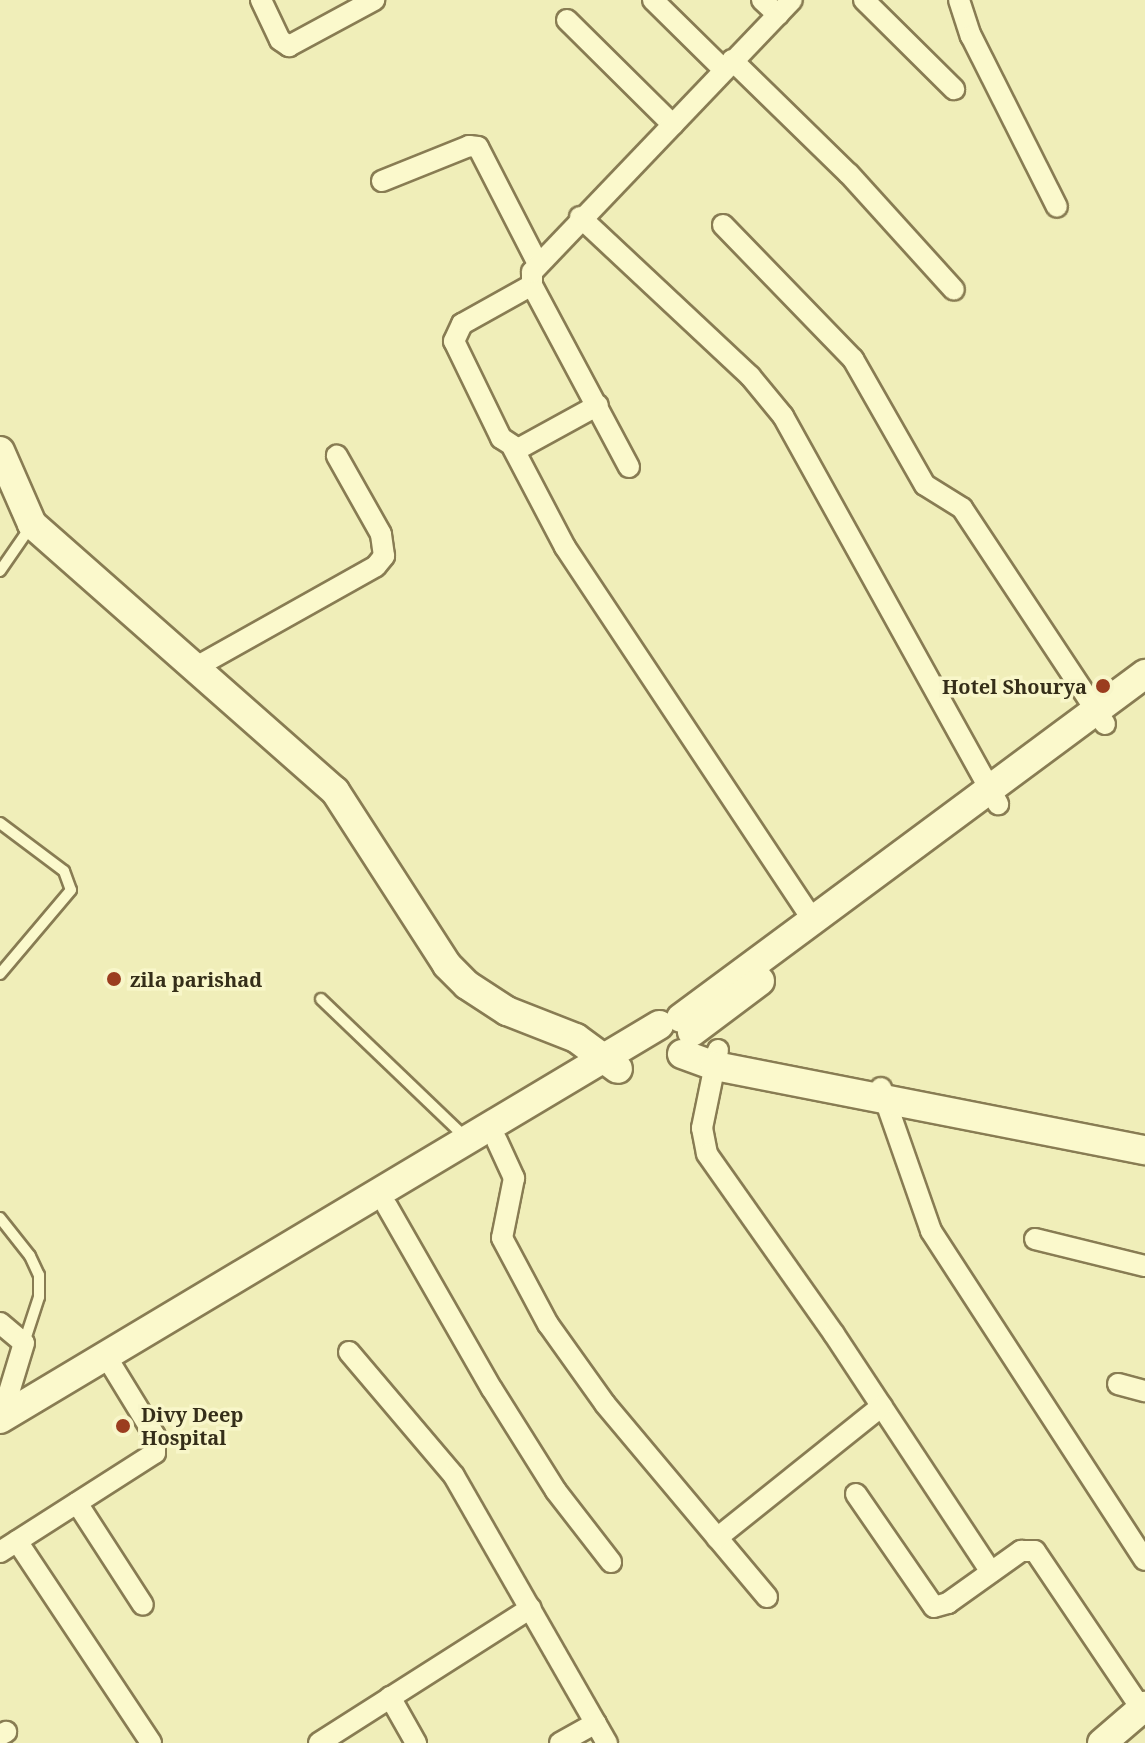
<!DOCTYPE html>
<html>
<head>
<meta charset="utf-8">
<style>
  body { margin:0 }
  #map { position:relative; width:1145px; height:1743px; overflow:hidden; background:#f0eeb9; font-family:"Noto Serif",serif }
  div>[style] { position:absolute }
  .roads { filter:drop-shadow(2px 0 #887c53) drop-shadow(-2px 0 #887c53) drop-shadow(0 2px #887c53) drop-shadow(0 -2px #887c53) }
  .lane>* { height:10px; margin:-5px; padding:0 5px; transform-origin:5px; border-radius:5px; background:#fbf9cc }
  .street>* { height:20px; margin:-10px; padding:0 10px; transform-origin:10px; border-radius:10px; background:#fbf9cc }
  .secondary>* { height:28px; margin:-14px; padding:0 14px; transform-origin:14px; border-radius:14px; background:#fbf9cc }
  .dots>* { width:22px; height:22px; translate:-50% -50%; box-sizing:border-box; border:4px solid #f8f6c9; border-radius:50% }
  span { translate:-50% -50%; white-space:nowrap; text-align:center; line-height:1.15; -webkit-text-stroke:7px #f8f6c9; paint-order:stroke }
  .poi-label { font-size:20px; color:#352e19; font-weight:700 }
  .right { translate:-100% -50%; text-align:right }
  .left { translate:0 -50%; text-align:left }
</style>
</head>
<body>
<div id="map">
  <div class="roads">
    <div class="lane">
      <div style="left:0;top:571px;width:55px;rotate:-55.4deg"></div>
      <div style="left:0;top:823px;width:80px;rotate:36.9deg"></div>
      <div style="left:64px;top:871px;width:20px;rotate:70deg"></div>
      <div style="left:71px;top:890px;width:110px;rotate:130.2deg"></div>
      <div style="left:321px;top:999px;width:199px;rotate:43.8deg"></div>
      <div style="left:0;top:1218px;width:48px;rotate:51.7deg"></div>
      <div style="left:30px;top:1256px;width:21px;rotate:65deg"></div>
      <div style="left:39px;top:1275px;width:22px;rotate:90deg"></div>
      <div style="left:39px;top:1297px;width:48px;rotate:108.1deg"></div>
    </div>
    <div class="street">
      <div style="left:261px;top:0;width:44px;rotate:64.6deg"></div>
      <div style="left:280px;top:40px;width:11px;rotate:34deg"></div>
      <div style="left:289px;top:46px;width:97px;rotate:-28.4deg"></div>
      <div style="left:653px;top:0;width:100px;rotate:44.6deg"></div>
      <div style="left:762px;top:0;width:22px;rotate:43deg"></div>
      <div style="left:864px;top:0;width:127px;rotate:44.7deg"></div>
      <div style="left:959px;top:0;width:38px;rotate:72deg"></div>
      <div style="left:971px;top:36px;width:191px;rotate:63.3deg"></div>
      <div style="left:567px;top:20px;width:149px;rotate:44.7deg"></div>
      <div style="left:732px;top:60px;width:163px;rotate:44.3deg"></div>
      <div style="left:849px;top:174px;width:156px;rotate:47.8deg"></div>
      <div style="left:382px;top:181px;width:94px;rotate:-21.9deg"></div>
      <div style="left:469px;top:146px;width:9px;rotate:6deg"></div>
      <div style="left:478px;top:147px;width:129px;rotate:62.8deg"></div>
      <div style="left:580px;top:217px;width:233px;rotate:43.1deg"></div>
      <div style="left:750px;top:376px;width:52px;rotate:50.5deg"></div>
      <div style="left:783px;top:416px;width:444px;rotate:61deg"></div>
      <div style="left:723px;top:225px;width:187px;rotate:45.9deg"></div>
      <div style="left:853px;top:359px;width:145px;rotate:60.3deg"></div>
      <div style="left:925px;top:485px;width:44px;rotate:31.9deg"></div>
      <div style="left:962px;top:508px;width:259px;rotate:56.5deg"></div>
      <div style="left:532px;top:285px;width:80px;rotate:150.9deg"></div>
      <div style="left:462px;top:324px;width:19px;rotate:115deg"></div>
      <div style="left:454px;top:341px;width:108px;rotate:64.1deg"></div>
      <div style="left:501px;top:438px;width:20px;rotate:33deg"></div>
      <div style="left:518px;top:449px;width:91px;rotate:-28.8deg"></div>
      <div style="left:513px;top:448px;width:112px;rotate:62.3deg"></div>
      <div style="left:565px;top:547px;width:448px;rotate:56.4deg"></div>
      <div style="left:629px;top:467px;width:206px;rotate:-118.1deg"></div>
      <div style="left:532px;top:285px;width:13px;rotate:-90deg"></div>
      <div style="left:532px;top:272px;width:376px;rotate:-46.3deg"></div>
      <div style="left:198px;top:666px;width:204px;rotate:-29.3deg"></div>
      <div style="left:376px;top:566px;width:13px;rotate:-51deg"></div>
      <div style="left:384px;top:556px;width:22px;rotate:-98deg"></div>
      <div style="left:381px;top:534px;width:90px;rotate:-119.4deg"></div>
      <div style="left:718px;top:1050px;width:80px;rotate:101.6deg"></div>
      <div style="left:702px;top:1128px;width:26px;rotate:79deg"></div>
      <div style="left:707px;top:1154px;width:220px;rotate:54.8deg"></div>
      <div style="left:834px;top:1334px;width:285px;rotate:56.6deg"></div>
      <div style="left:881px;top:1088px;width:151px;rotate:70.7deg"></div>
      <div style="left:931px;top:1231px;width:392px;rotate:57deg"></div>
      <div style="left:497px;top:1141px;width:41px;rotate:65.3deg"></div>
      <div style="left:514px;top:1178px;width:61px;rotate:101.3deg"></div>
      <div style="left:502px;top:1238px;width:98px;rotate:61.9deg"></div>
      <div style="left:548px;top:1324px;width:98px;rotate:54.5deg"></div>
      <div style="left:605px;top:1404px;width:252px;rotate:50deg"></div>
      <div style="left:387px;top:1206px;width:211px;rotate:60.2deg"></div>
      <div style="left:492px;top:1389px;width:120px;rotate:57.9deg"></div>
      <div style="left:556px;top:1491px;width:90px;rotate:52.2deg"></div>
      <div style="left:1035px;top:1239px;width:113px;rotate:13.8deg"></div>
      <div style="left:0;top:1323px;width:31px;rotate:40deg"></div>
      <div style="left:24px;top:1343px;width:83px;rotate:106.9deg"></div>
      <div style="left:349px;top:1352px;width:162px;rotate:49.7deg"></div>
      <div style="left:454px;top:1476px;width:308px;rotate:60.2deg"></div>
      <div style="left:1118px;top:1384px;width:28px;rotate:15deg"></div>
      <div style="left:856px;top:1494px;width:137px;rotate:55.4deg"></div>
      <div style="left:934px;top:1607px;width:15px;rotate:-16deg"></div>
      <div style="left:948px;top:1603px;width:90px;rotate:-35.5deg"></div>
      <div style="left:1021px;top:1551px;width:14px"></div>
      <div style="left:1035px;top:1551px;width:197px;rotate:56deg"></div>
      <div style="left:77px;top:1503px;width:121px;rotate:57.1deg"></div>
      <div style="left:717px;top:1538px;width:211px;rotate:-38.7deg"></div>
      <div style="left:17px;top:1541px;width:242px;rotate:56.4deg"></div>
      <div style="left:0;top:1552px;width:184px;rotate:-32.6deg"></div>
      <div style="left:155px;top:1453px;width:17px;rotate:-90deg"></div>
      <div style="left:155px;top:1436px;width:94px;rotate:-121.5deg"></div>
      <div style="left:390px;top:1697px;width:53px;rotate:60.5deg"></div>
      <div style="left:0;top:1735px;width:7px;rotate:-27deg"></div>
      <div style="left:319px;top:1743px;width:251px;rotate:-32.5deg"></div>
      <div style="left:560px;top:1743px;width:41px;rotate:-29.1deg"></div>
    </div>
    <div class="secondary">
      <div style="left:0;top:451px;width:80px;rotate:66.3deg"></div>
      <div style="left:32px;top:524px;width:404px;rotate:41.4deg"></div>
      <div style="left:335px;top:791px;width:207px;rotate:57.2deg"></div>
      <div style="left:447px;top:965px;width:28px;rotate:45deg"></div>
      <div style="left:467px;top:985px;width:48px;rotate:33deg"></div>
      <div style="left:507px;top:1011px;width:74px;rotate:21.4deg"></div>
      <div style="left:576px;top:1038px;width:52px;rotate:36.4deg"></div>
      <div style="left:681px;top:1018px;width:578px;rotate:-36.55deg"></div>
      <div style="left:692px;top:1032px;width:85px;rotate:-36.9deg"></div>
      <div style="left:682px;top:1054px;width:35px;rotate:20deg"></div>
      <div style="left:715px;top:1066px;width:438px;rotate:11.1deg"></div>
      <div style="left:0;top:1419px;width:768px;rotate:-30.87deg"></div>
      <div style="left:1102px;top:1743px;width:57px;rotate:-40.7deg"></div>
    </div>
  </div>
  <div class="dots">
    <div style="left:1103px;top:686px;background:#9b3d1f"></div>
    <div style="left:114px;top:979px;background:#9b3d1f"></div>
    <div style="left:123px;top:1426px;background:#9b3d1f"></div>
  </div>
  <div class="poi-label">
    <span class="right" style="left:1087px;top:686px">Hotel Shourya</span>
    <span class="left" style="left:130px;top:979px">zila parishad</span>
    <span class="left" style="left:141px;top:1426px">Divy Deep<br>Hospital</span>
  </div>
</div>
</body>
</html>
